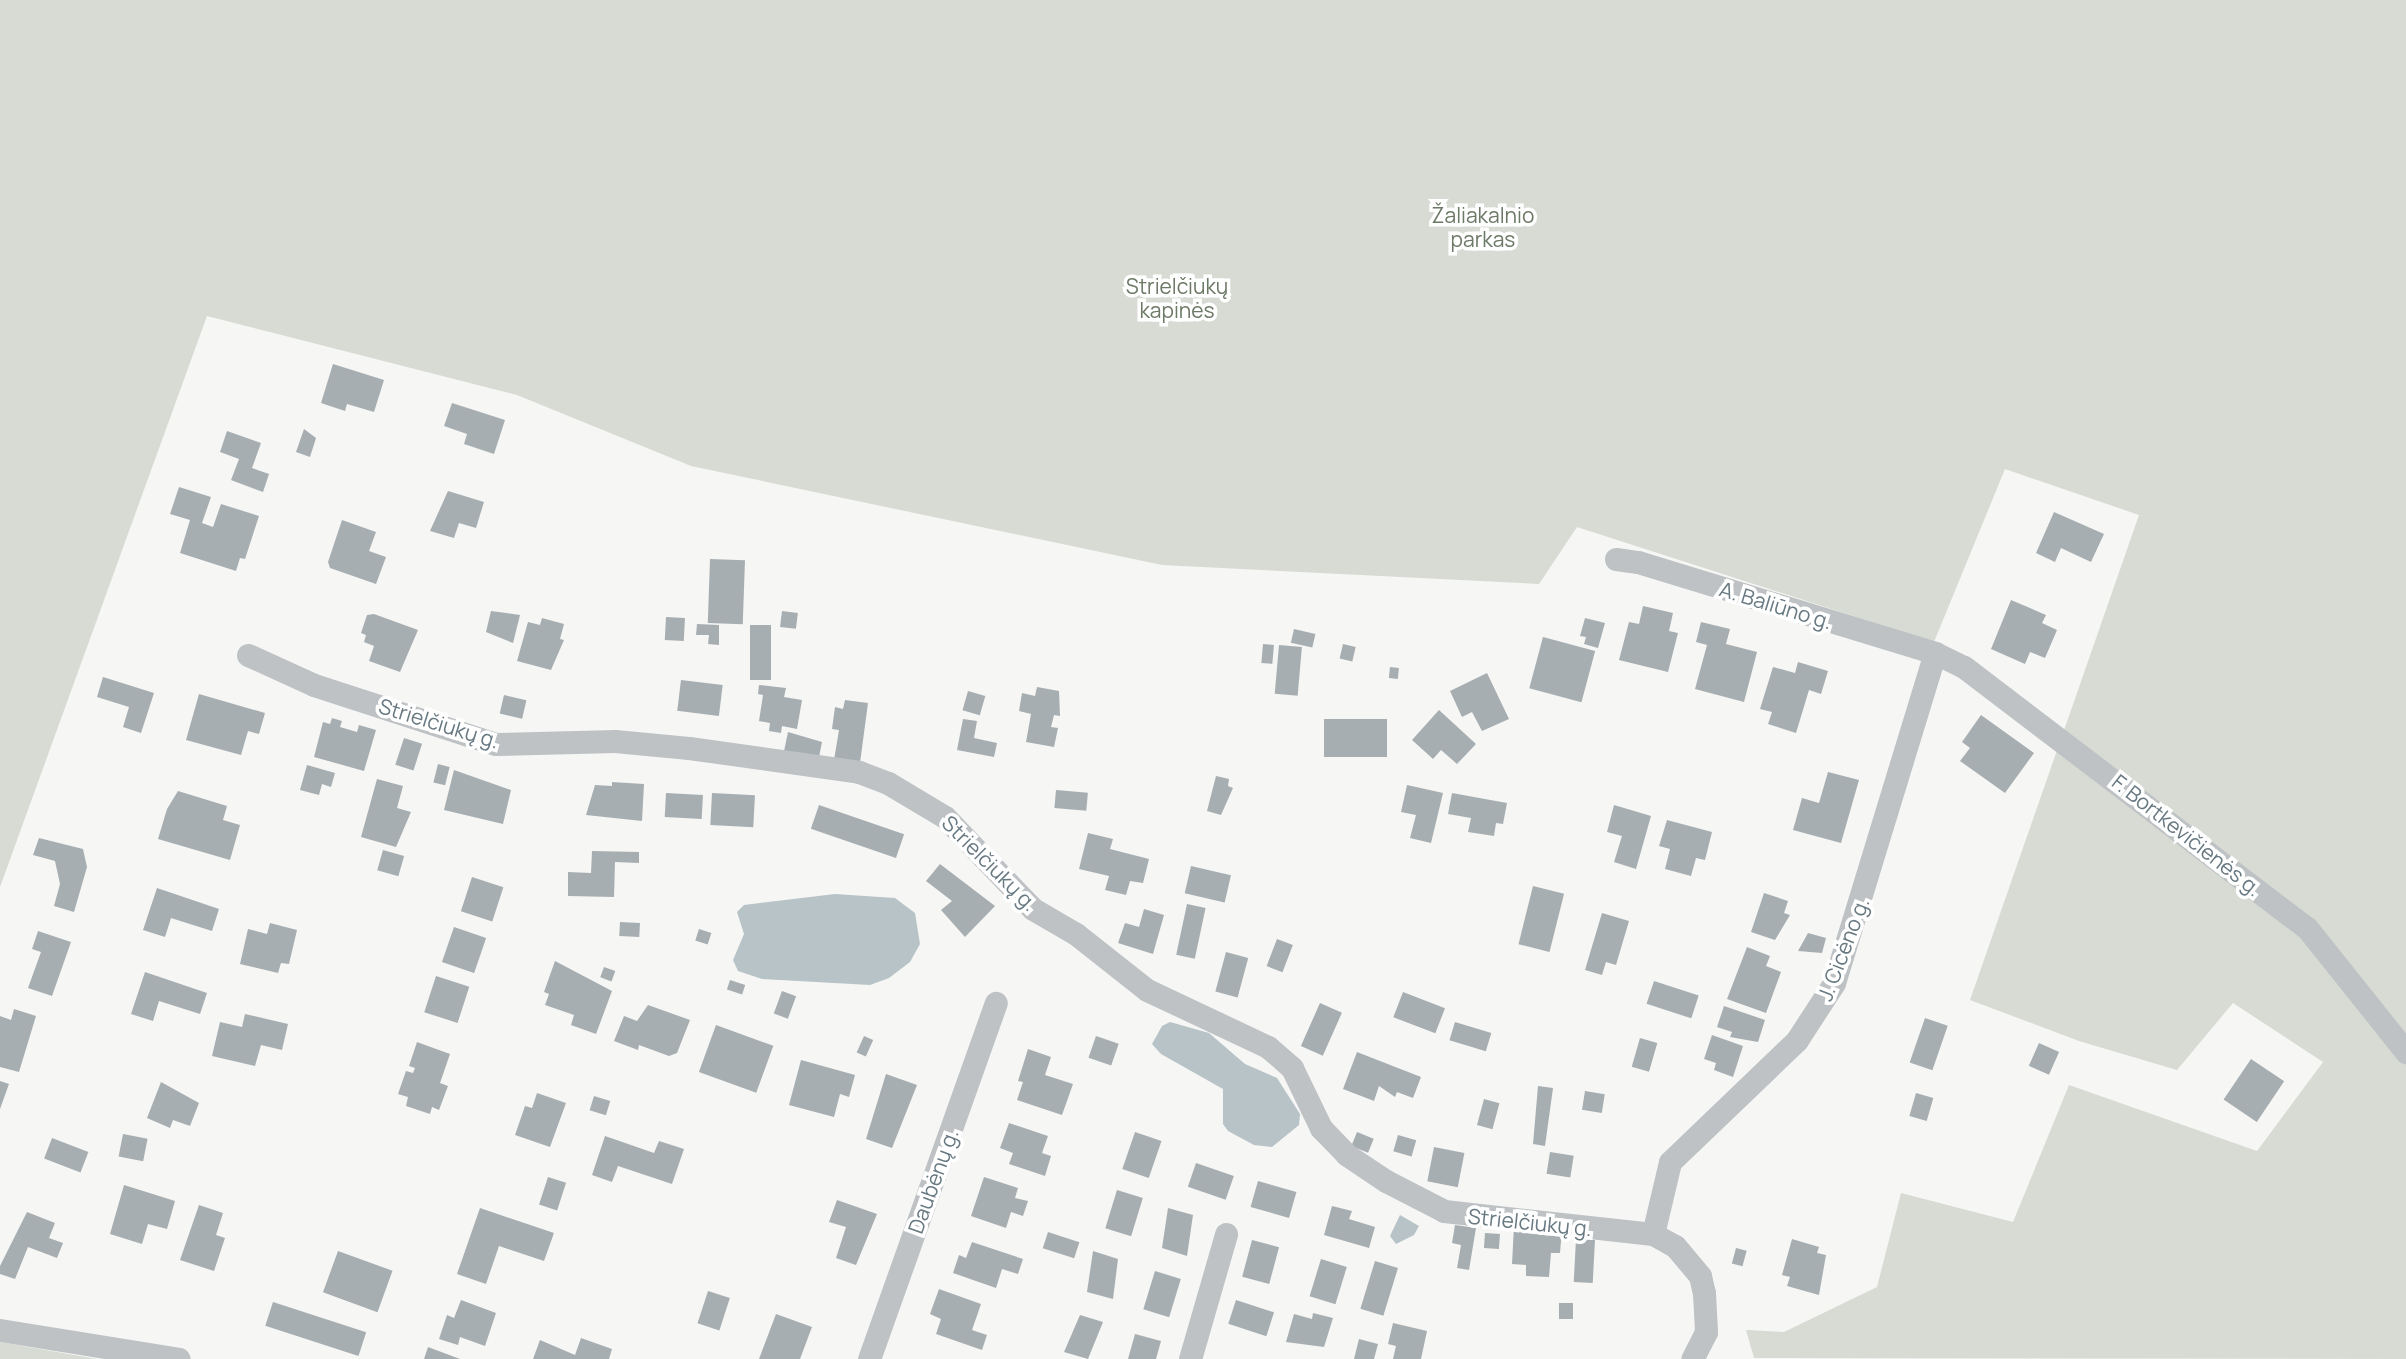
<!DOCTYPE html>
<html>
<head>
<meta charset="utf-8">
<style>
  body { margin:0 }
  #map { position:relative; width:2406px; height:1359px; overflow:hidden; background:#f6f6f4; font-family:Manrope,sans-serif }
  div>[style] { position:absolute }
  .green>* { inset:0; background:#d7dbd3 }
  .water>* { inset:0; background:#b7c3c7 }
  .building>* { inset:0; background:#a6aeb2; transform-origin:0 0 }
  .street>* { height:23px; margin:-11.5px; padding:0 11.5px; transform-origin:11.5px; border-radius:11.5px; background:#bec2c5 }
  span { translate:-50% -50%; white-space:nowrap; text-align:center; line-height:1.15; -webkit-text-stroke:7px #fff; paint-order:stroke }
  .park-label { font-size:21px; color:#6c7966 }
  .street-label { font-size:21px; color:#687982 }
</style>
</head>
<body>
<div id="map">
  <div class="green">
    <div style="clip-path:polygon(0 0,2406px 0,2406px 1359px,1754px 1358px,1746px 1330px,1784px 1332px,1877px 1287px,1901px 1193px,2013px 1222px,2069px 1085px,2257px 1151px,2323px 1062px,2233px 1003px,2177px 1070px,2079px 1041px,1970px 1000px,2139px 515px,2005px 469px,1934px 642px,1577px 527px,1539px 584px,1162px 565px,691px 466px,517px 395px,207px 316px,0 887px)"></div>
    <div style="clip-path:polygon(0 1342px,97px 1359px,0 1359px)"></div>
  </div>
  <div class="water">
    <div style="clip-path:polygon(835px 894px,895px 898px,915px 913px,920px 944px,910px 962px,889px 978px,870px 985px,762px 979px,738px 971px,733px 960px,744px 934px,737px 912px,744px 905px)"></div>
    <div style="clip-path:polygon(1170px 1022px,1209px 1033px,1245px 1064px,1277px 1078px,1300px 1114px,1299px 1125px,1272px 1147px,1254px 1145px,1228px 1131px,1223px 1124px,1223px 1089px,1161px 1054px,1152px 1044px,1162px 1026px)"></div>
    <div style="clip-path:polygon(1400px 1215px,1419px 1226px,1414px 1235px,1396px 1244px,1390px 1236px)"></div>
  </div>
  <div class="building">
    <div style="clip-path:polygon(333px 364px,384px 380px,374px 412px,347px 404px,345px 411px,321px 403px)"></div>
    <div style="clip-path:polygon(452px 403px,505px 420px,494px 454px,464px 444px,467px 434px,444px 426px)"></div>
    <div style="clip-path:polygon(304px 429px,316px 438px,310px 457px,296px 452px)"></div>
    <div style="clip-path:polygon(227px 431px,261px 443px,252px 468px,269px 474px,263px 492px,231px 480px,239px 459px,220px 452px)"></div>
    <div style="clip-path:polygon(179px 487px,211px 497px,202px 523px,213px 527px,221px 504px,259px 516px,245px 559px,240px 558px,236px 571px,180px 553px,190px 520px,170px 514px)"></div>
    <div style="clip-path:polygon(448px 491px,484px 502px,476px 528px,459px 523px,454px 538px,430px 531px)"></div>
    <div style="clip-path:polygon(2054px 512px,2104px 534px,2091px 562px,2061px 548px,2055px 562px,2036px 553px)"></div>
    <div style="clip-path:polygon(342px 520px,376px 532px,369px 551px,386px 557px,376px 584px,330px 568px,328px 562px)"></div>
    <div style="left:710px;top:559px;width:35px;height:64px;rotate:2deg"></div>
    <div style="clip-path:polygon(2011px 600px,2046px 615px,2042px 623px,2057px 630px,2045px 658px,2030px 652px,2025px 664px,1991px 649px)"></div>
    <div style="clip-path:polygon(1643px 606px,1673px 613px,1669px 631px,1678px 633px,1668px 672px,1619px 660px,1629px 622px,1639px 624px)"></div>
    <div style="clip-path:polygon(491px 611px,520px 615px,513px 643px,486px 632px)"></div>
    <div style="left:782px;top:611px;width:16px;height:16px;rotate:7deg"></div>
    <div style="clip-path:polygon(374px 614px,418px 630px,400px 672px,369px 661px,374px 646px,364px 642px,366px 635px,361px 633px,367px 615px)"></div>
    <div style="left:666px;top:617px;width:19px;height:23px;rotate:3deg"></div>
    <div style="clip-path:polygon(542px 618px,564px 624px,560px 639px,564px 640px,551px 670px,517px 661px,528px 622px,540px 625px)"></div>
    <div style="clip-path:polygon(1585px 618px,1605px 623px,1598px 648px,1584px 644px,1586px 637px,1580px 636px)"></div>
    <div style="clip-path:polygon(1701px 622px,1730px 629px,1726px 644px,1757px 652px,1744px 702px,1695px 689px,1707px 645px,1696px 642px)"></div>
    <div style="clip-path:polygon(697px 624px,719px 625px,719px 645px,708px 644px,709px 635px,696px 635px)"></div>
    <div style="left:750px;top:625px;width:21px;height:55px"></div>
    <div style="left:1294px;top:629px;width:22px;height:14px;rotate:13deg"></div>
    <div style="left:1543px;top:637px;width:54px;height:53px;rotate:15deg"></div>
    <div style="left:1263px;top:644px;width:11px;height:19px;rotate:5deg"></div>
    <div style="left:1343px;top:644px;width:13px;height:15px;rotate:13deg"></div>
    <div style="left:1279px;top:645px;width:23px;height:49px;rotate:5deg"></div>
    <div style="clip-path:polygon(1798px 662px,1828px 671px,1821px 694px,1809px 690px,1796px 733px,1768px 724px,1772px 712px,1760px 709px,1773px 667px,1795px 673px)"></div>
    <div style="left:1390px;top:667px;width:9px;height:11px;rotate:6deg"></div>
    <div style="clip-path:polygon(1487px 673px,1509px 719px,1482px 731px,1472px 712px,1462px 717px,1450px 691px)"></div>
    <div style="clip-path:polygon(103px 677px,154px 693px,141px 733px,123px 727px,129px 707px,97px 697px)"></div>
    <div style="left:681px;top:680px;width:42px;height:31px;rotate:7deg"></div>
    <div style="clip-path:polygon(759px 685px,786px 688px,784px 697px,802px 700px,797px 729px,782px 726px,781px 733px,769px 731px,770px 723px,759px 721px,763px 695px,758px 694px)"></div>
    <div style="clip-path:polygon(1037px 687px,1059px 691px,1060px 716px,1054px 715px,1051px 727px,1058px 728px,1054px 747px,1026px 742px,1031px 714px,1019px 711px,1022px 693px,1035px 696px)"></div>
    <div style="left:968px;top:691px;width:18px;height:20px;rotate:16deg"></div>
    <div style="clip-path:polygon(199px 694px,265px 713px,259px 734px,248px 731px,241px 755px,186px 740px)"></div>
    <div style="left:504px;top:695px;width:23px;height:19px;rotate:13deg"></div>
    <div style="clip-path:polygon(845px 700px,868px 703px,860px 763px,834px 760px,839px 730px,832px 729px,835px 707px,843px 709px)"></div>
    <div style="clip-path:polygon(1439px 710px,1476px 744px,1457px 764px,1441px 750px,1433px 759px,1412px 740px)"></div>
    <div style="clip-path:polygon(1981px 715px,2034px 753px,2005px 793px,1960px 761px,1970px 748px,1962px 742px)"></div>
    <div style="clip-path:polygon(332px 718px,342px 721px,340px 727px,357px 732px,359px 725px,376px 730px,364px 771px,314px 757px,323px 722px,330px 724px)"></div>
    <div style="clip-path:polygon(963px 719px,977px 721px,974px 738px,997px 743px,994px 757px,957px 750px)"></div>
    <div style="left:1324px;top:719px;width:63px;height:38px"></div>
    <div style="clip-path:polygon(788px 732px,822px 742px,818px 762px,783px 756px)"></div>
    <div style="left:404px;top:738px;width:19px;height:28px;rotate:18deg"></div>
    <div style="left:438px;top:764px;width:12px;height:19px;rotate:14deg"></div>
    <div style="clip-path:polygon(307px 765px,335px 773px,331px 787px,322px 784px,319px 795px,300px 790px)"></div>
    <div style="clip-path:polygon(454px 770px,511px 790px,503px 824px,444px 810px)"></div>
    <div style="clip-path:polygon(1828px 772px,1859px 780px,1841px 843px,1793px 830px,1802px 798px,1819px 803px)"></div>
    <div style="clip-path:polygon(1216px 776px,1229px 779px,1228px 786px,1233px 788px,1221px 815px,1207px 811px)"></div>
    <div style="clip-path:polygon(377px 779px,403px 786px,397px 808px,411px 812px,396px 847px,361px 837px)"></div>
    <div style="clip-path:polygon(612px 782px,644px 784px,642px 821px,586px 815px,595px 785px,612px 786px)"></div>
    <div style="clip-path:polygon(1407px 785px,1443px 793px,1431px 843px,1410px 838px,1416px 815px,1401px 812px)"></div>
    <div style="left:1056px;top:790px;width:32px;height:18px;rotate:5deg"></div>
    <div style="clip-path:polygon(178px 791px,227px 806px,223px 820px,240px 825px,230px 860px,158px 839px,167px 809px)"></div>
    <div style="left:666px;top:793px;width:37px;height:24px;rotate:3deg"></div>
    <div style="left:712px;top:793px;width:43px;height:32px;rotate:3deg"></div>
    <div style="clip-path:polygon(1452px 793px,1507px 803px,1503px 824px,1496px 823px,1494px 836px,1468px 832px,1471px 818px,1448px 814px)"></div>
    <div style="left:819px;top:805px;width:90px;height:25px;rotate:19deg"></div>
    <div style="clip-path:polygon(1614px 805px,1651px 816px,1636px 869px,1614px 862px,1622px 836px,1607px 832px)"></div>
    <div style="clip-path:polygon(1667px 820px,1712px 832px,1705px 860px,1696px 858px,1691px 876px,1665px 869px,1670px 849px,1659px 846px)"></div>
    <div style="clip-path:polygon(1088px 833px,1113px 839px,1110px 849px,1149px 859px,1143px 883px,1130px 881px,1126px 895px,1105px 890px,1109px 876px,1079px 869px)"></div>
    <div style="clip-path:polygon(39px 838px,83px 849px,87px 867px,74px 912px,54px 906px,60px 884px,55px 861px,33px 855px)"></div>
    <div style="left:383px;top:850px;width:22px;height:21px;rotate:16deg"></div>
    <div style="clip-path:polygon(592px 851px,639px 852px,639px 863px,615px 862px,614px 897px,568px 896px,568px 872px,591px 873px)"></div>
    <div style="clip-path:polygon(940px 864px,995px 906px,965px 937px,941px 910px,952px 901px,926px 881px)"></div>
    <div style="left:1191px;top:866px;width:41px;height:28px;rotate:13deg"></div>
    <div style="left:472px;top:877px;width:33px;height:36px;rotate:18deg"></div>
    <div style="left:1533px;top:886px;width:32px;height:60px;rotate:14deg"></div>
    <div style="clip-path:polygon(157px 888px,219px 909px,212px 931px,171px 918px,165px 937px,143px 930px)"></div>
    <div style="clip-path:polygon(1764px 893px,1788px 901px,1784px 913px,1790px 915px,1775px 940px,1751px 932px)"></div>
    <div style="left:1187px;top:904px;width:19px;height:52px;rotate:12deg"></div>
    <div style="clip-path:polygon(1144px 909px,1164px 915px,1153px 954px,1118px 943px,1125px 923px,1139px 927px)"></div>
    <div style="clip-path:polygon(1602px 913px,1629px 921px,1616px 965px,1606px 962px,1602px 975px,1585px 970px)"></div>
    <div style="left:620px;top:922px;width:20px;height:14px;rotate:3deg"></div>
    <div style="clip-path:polygon(270px 923px,297px 930px,289px 964px,281px 963px,278px 973px,240px 964px,248px 929px,267px 934px)"></div>
    <div style="left:454px;top:927px;width:34px;height:37px;rotate:19deg"></div>
    <div style="left:699px;top:929px;width:13px;height:12px;rotate:18deg"></div>
    <div style="clip-path:polygon(38px 931px,71px 942px,52px 996px,28px 988px,41px 952px,32px 949px)"></div>
    <div style="clip-path:polygon(1808px 933px,1826px 938px,1822px 953px,1798px 951px)"></div>
    <div style="left:1277px;top:939px;width:17px;height:29px;rotate:21deg"></div>
    <div style="clip-path:polygon(1747px 947px,1770px 956px,1766px 966px,1781px 972px,1766px 1013px,1727px 999px)"></div>
    <div style="left:1226px;top:952px;width:23px;height:41px;rotate:15deg"></div>
    <div style="clip-path:polygon(555px 961px,612px 991px,596px 1034px,571px 1025px,574px 1015px,545px 1005px,549px 994px,544px 992px)"></div>
    <div style="left:604px;top:967px;width:12px;height:11px;rotate:20deg"></div>
    <div style="clip-path:polygon(145px 972px,207px 993px,200px 1014px,159px 1001px,153px 1021px,131px 1014px)"></div>
    <div style="left:436px;top:976px;width:35px;height:38px;rotate:18deg"></div>
    <div style="left:730px;top:980px;width:16px;height:10px;rotate:18deg"></div>
    <div style="left:1654px;top:981px;width:47px;height:24px;rotate:18deg"></div>
    <div style="left:782px;top:991px;width:15px;height:24px;rotate:20deg"></div>
    <div style="left:1403px;top:992px;width:45px;height:27px;rotate:21deg"></div>
    <div style="left:1320px;top:1003px;width:24px;height:47px;rotate:24deg"></div>
    <div style="clip-path:polygon(648px 1005px,690px 1020px,677px 1053px,669px 1056px,639px 1045px,638px 1050px,614px 1041px,624px 1016px,637px 1021px)"></div>
    <div style="clip-path:polygon(1724px 1006px,1765px 1020px,1758px 1042px,1730px 1037px,1732px 1032px,1717px 1027px)"></div>
    <div style="clip-path:polygon(14px 1009px,36px 1016px,19px 1072px,0 1067px,0 1016px,11px 1020px)"></div>
    <div style="clip-path:polygon(245px 1014px,288px 1024px,282px 1050px,261px 1045px,255px 1066px,212px 1056px,220px 1022px,242px 1027px)"></div>
    <div style="left:1925px;top:1018px;width:24px;height:47px;rotate:19deg"></div>
    <div style="left:1455px;top:1022px;width:38px;height:19px;rotate:17deg"></div>
    <div style="left:716px;top:1025px;width:61px;height:50px;rotate:20deg"></div>
    <div style="clip-path:polygon(1712px 1035px,1743px 1046px,1733px 1077px,1714px 1070px,1716px 1063px,1704px 1059px)"></div>
    <div style="left:864px;top:1036px;width:10px;height:18px;rotate:24deg"></div>
    <div style="left:1096px;top:1036px;width:24px;height:23px;rotate:19deg"></div>
    <div style="left:1640px;top:1038px;width:18px;height:30px;rotate:16deg"></div>
    <div style="clip-path:polygon(417px 1042px,450px 1054px,440px 1083px,448px 1086px,439px 1110px,432px 1107px,430px 1114px,406px 1106px,408px 1097px,398px 1094px,406px 1071px,413px 1073px,415px 1068px,409px 1066px)"></div>
    <div style="left:2039px;top:1043px;width:22px;height:25px;rotate:24deg"></div>
    <div style="clip-path:polygon(1028px 1049px,1051px 1057px,1045px 1075px,1073px 1084px,1062px 1115px,1017px 1100px,1023px 1082px,1018px 1081px)"></div>
    <div style="clip-path:polygon(1357px 1052px,1421px 1077px,1413px 1098px,1397px 1092px,1395px 1097px,1379px 1086px,1374px 1101px,1343px 1089px)"></div>
    <div style="left:2251px;top:1059px;width:40px;height:49px;rotate:34deg"></div>
    <div style="clip-path:polygon(801px 1060px,855px 1075px,849px 1097px,840px 1094px,834px 1117px,789px 1105px)"></div>
    <div style="clip-path:polygon(886px 1074px,917px 1085px,892px 1148px,866px 1139px)"></div>
    <div style="clip-path:polygon(0 1081px,9px 1084px,0 1109px)"></div>
    <div style="clip-path:polygon(161px 1082px,199px 1103px,190px 1126px,173px 1120px,170px 1128px,147px 1118px)"></div>
    <div style="clip-path:polygon(1538px 1086px,1553px 1088px,1545px 1146px,1533px 1144px)"></div>
    <div style="left:1585px;top:1091px;width:20px;height:19px;rotate:9deg"></div>
    <div style="clip-path:polygon(537px 1093px,566px 1103px,550px 1147px,515px 1135px,525px 1106px,532px 1108px)"></div>
    <div style="left:1916px;top:1093px;width:18px;height:24px;rotate:16deg"></div>
    <div style="left:594px;top:1096px;width:17px;height:15px;rotate:17deg"></div>
    <div style="left:1484px;top:1099px;width:16px;height:27px;rotate:15deg"></div>
    <div style="clip-path:polygon(1009px 1123px,1048px 1136px,1042px 1153px,1051px 1156px,1045px 1176px,1009px 1164px,1013px 1153px,1000px 1148px)"></div>
    <div style="left:1135px;top:1132px;width:28px;height:39px;rotate:19deg"></div>
    <div style="left:1357px;top:1132px;width:18px;height:15px;rotate:22deg"></div>
    <div style="left:123px;top:1134px;width:25px;height:23px;rotate:11deg"></div>
    <div style="left:1398px;top:1135px;width:19px;height:17px;rotate:16deg"></div>
    <div style="clip-path:polygon(605px 1136px,654px 1153px,659px 1141px,684px 1149px,672px 1184px,618px 1166px,612px 1182px,592px 1175px)"></div>
    <div style="left:52px;top:1138px;width:39px;height:22px;rotate:21deg"></div>
    <div style="left:1434px;top:1147px;width:31px;height:35px;rotate:11deg"></div>
    <div style="left:1550px;top:1152px;width:24px;height:22px;rotate:9deg"></div>
    <div style="left:1196px;top:1163px;width:40px;height:25px;rotate:19deg"></div>
    <div style="left:548px;top:1177px;width:19px;height:29px;rotate:18deg"></div>
    <div style="clip-path:polygon(984px 1177px,1018px 1188px,1015px 1198px,1028px 1201px,1023px 1216px,1011px 1212px,1006px 1228px,971px 1216px)"></div>
    <div style="left:1258px;top:1181px;width:40px;height:27px;rotate:16deg"></div>
    <div style="clip-path:polygon(124px 1185px,175px 1201px,167px 1229px,148px 1224px,142px 1244px,110px 1234px)"></div>
    <div style="left:1117px;top:1190px;width:27px;height:40px;rotate:17deg"></div>
    <div style="clip-path:polygon(837px 1200px,877px 1214px,856px 1265px,836px 1258px,846px 1227px,829px 1222px)"></div>
    <div style="clip-path:polygon(199px 1205px,223px 1213px,216px 1235px,225px 1238px,214px 1271px,180px 1260px)"></div>
    <div style="clip-path:polygon(1332px 1206px,1352px 1211px,1349px 1219px,1375px 1227px,1369px 1248px,1324px 1235px)"></div>
    <div style="clip-path:polygon(480px 1208px,554px 1233px,544px 1261px,499px 1246px,486px 1284px,457px 1274px)"></div>
    <div style="clip-path:polygon(1168px 1208px,1193px 1215px,1187px 1256px,1162px 1248px)"></div>
    <div style="clip-path:polygon(27px 1212px,55px 1223px,49px 1238px,63px 1243px,57px 1258px,28px 1247px,15px 1279px,0 1274px,0 1266px)"></div>
    <div style="clip-path:polygon(1455px 1225px,1476px 1228px,1469px 1270px,1457px 1268px,1461px 1245px,1452px 1243px)"></div>
    <div style="clip-path:polygon(1514px 1226px,1562px 1229px,1560px 1253px,1551px 1253px,1549px 1277px,1526px 1276px,1526px 1265px,1512px 1264px)"></div>
    <div style="left:1048px;top:1232px;width:33px;height:17px;rotate:18deg"></div>
    <div style="left:1485px;top:1233px;width:15px;height:15px;rotate:4deg"></div>
    <div style="left:1576px;top:1239px;width:19px;height:43px;rotate:3deg"></div>
    <div style="clip-path:polygon(1792px 1239px,1819px 1247px,1817px 1253px,1826px 1255px,1819px 1295px,1787px 1286px,1790px 1277px,1782px 1275px)"></div>
    <div style="left:1252px;top:1240px;width:28px;height:38px;rotate:15deg"></div>
    <div style="clip-path:polygon(972px 1242px,1023px 1259px,1018px 1274px,1002px 1269px,996px 1288px,953px 1273px,959px 1255px,966px 1258px)"></div>
    <div style="left:1736px;top:1248px;width:11px;height:16px;rotate:15deg"></div>
    <div style="left:338px;top:1251px;width:58px;height:44px;rotate:20deg"></div>
    <div style="clip-path:polygon(1093px 1251px,1118px 1259px,1113px 1299px,1087px 1292px)"></div>
    <div style="left:1321px;top:1259px;width:27px;height:39px;rotate:17deg"></div>
    <div style="left:1375px;top:1261px;width:24px;height:50px;rotate:17deg"></div>
    <div style="left:1155px;top:1271px;width:27px;height:40px;rotate:17deg"></div>
    <div style="clip-path:polygon(939px 1289px,981px 1304px,972px 1330px,987px 1335px,982px 1350px,936px 1334px,941px 1319px,930px 1314px)"></div>
    <div style="left:708px;top:1291px;width:23px;height:34px;rotate:18deg"></div>
    <div style="clip-path:polygon(461px 1300px,496px 1313px,485px 1346px,460px 1337px,458px 1345px,439px 1339px,447px 1315px,454px 1318px)"></div>
    <div style="left:1236px;top:1300px;width:40px;height:25px;rotate:18deg"></div>
    <div style="left:273px;top:1302px;width:98px;height:25px;rotate:18deg"></div>
    <div style="left:1559px;top:1303px;width:14px;height:16px"></div>
    <div style="clip-path:polygon(1313px 1313px,1333px 1318px,1324px 1347px,1286px 1342px,1294px 1314px,1312px 1319px)"></div>
    <div style="clip-path:polygon(776px 1314px,812px 1327px,800px 1359px,759px 1359px)"></div>
    <div style="clip-path:polygon(1080px 1315px,1103px 1322px,1088px 1359px,1064px 1352px)"></div>
    <div style="clip-path:polygon(1393px 1323px,1427px 1331px,1421px 1359px,1393px 1359px,1396px 1346px,1388px 1344px)"></div>
    <div style="clip-path:polygon(1135px 1334px,1161px 1341px,1156px 1359px,1128px 1359px)"></div>
    <div style="clip-path:polygon(581px 1338px,612px 1349px,609px 1359px,533px 1359px,540px 1340px,575px 1355px)"></div>
    <div style="clip-path:polygon(1359px 1339px,1378px 1344px,1374px 1359px,1354px 1359px)"></div>
    <div style="clip-path:polygon(428px 1347px,460px 1359px,424px 1359px)"></div>
  </div>
  <div class="street">
    <div style="left:1616px;top:559px;width:22px;rotate:8deg"></div>
    <div style="left:1638px;top:562px;width:311px;rotate:17deg"></div>
    <div style="left:1935px;top:653px;width:32px;rotate:26deg"></div>
    <div style="left:1964px;top:667px;width:431px;rotate:37.3deg"></div>
    <div style="left:2307px;top:928px;width:159px;rotate:51.4deg"></div>
    <div style="left:248px;top:655px;width:72px;rotate:24.4deg"></div>
    <div style="left:314px;top:685px;width:191px;rotate:18deg"></div>
    <div style="left:496px;top:744px;width:119px;rotate:-1.4deg"></div>
    <div style="left:615px;top:741px;width:74px;rotate:5.4deg"></div>
    <div style="left:689px;top:748px;width:172px;rotate:8deg"></div>
    <div style="left:859px;top:772px;width:31px;rotate:21deg"></div>
    <div style="left:888px;top:783px;width:66px;rotate:30.8deg"></div>
    <div style="left:945px;top:817px;width:127px;rotate:46.3deg"></div>
    <div style="left:1033px;top:909px;width:50px;rotate:30.2deg"></div>
    <div style="left:1076px;top:934px;width:90px;rotate:38.3deg"></div>
    <div style="left:1147px;top:990px;width:134px;rotate:25.2deg"></div>
    <div style="left:1268px;top:1047px;width:32px;rotate:41deg"></div>
    <div style="left:1292px;top:1068px;width:67px;rotate:64.2deg"></div>
    <div style="left:1321px;top:1128px;width:37px;rotate:46deg"></div>
    <div style="left:1347px;top:1155px;width:47px;rotate:33.7deg"></div>
    <div style="left:1386px;top:1181px;width:65px;rotate:27.3deg"></div>
    <div style="left:1444px;top:1211px;width:210px;rotate:6.3deg"></div>
    <div style="left:1653px;top:1234px;width:25px;rotate:29deg"></div>
    <div style="left:1675px;top:1246px;width:39px;rotate:50deg"></div>
    <div style="left:1700px;top:1276px;width:17px;rotate:77deg"></div>
    <div style="left:1704px;top:1293px;width:39px;rotate:87deg"></div>
    <div style="left:1706px;top:1332px;width:30px;rotate:117deg"></div>
    <div style="left:1653px;top:1234px;width:74px;rotate:-76.7deg"></div>
    <div style="left:1670px;top:1162px;width:176px;rotate:-43.8deg"></div>
    <div style="left:1797px;top:1040px;width:68px;rotate:-57deg"></div>
    <div style="left:1834px;top:983px;width:345px;rotate:-73deg"></div>
    <div style="left:0;top:1330px;width:181px;rotate:9.2deg"></div>
    <div style="left:869px;top:1359px;width:378px;rotate:-70.4deg"></div>
    <div style="left:1190px;top:1359px;width:130px;rotate:-73.9deg"></div>
  </div>
  <div class="park-label">
    <span style="left:1483px;top:227px">Žaliakalnio<br>parkas</span>
    <span style="left:1177px;top:298px">Strielčiukų<br>kapinės</span>
  </div>
  <div class="street-label">
    <span style="left:1776px;top:605px;rotate:17deg">A. Baliūno g.</span>
    <span style="left:439px;top:723px;rotate:17deg">Strielčiukų g.</span>
    <span style="left:2187px;top:835px;rotate:38deg">F. Bortkevičienės g.</span>
    <span style="left:990px;top:863px;rotate:45deg">Strielčiukų g.</span>
    <span style="left:1843px;top:949px;rotate:-69deg">J. Cicėno g.</span>
    <span style="left:933px;top:1181px;rotate:-70deg">Daubėnų g.</span>
    <span style="left:1530px;top:1222px;rotate:6deg">Strielčiukų g.</span>
  </div>
</div>
</body>
</html>
